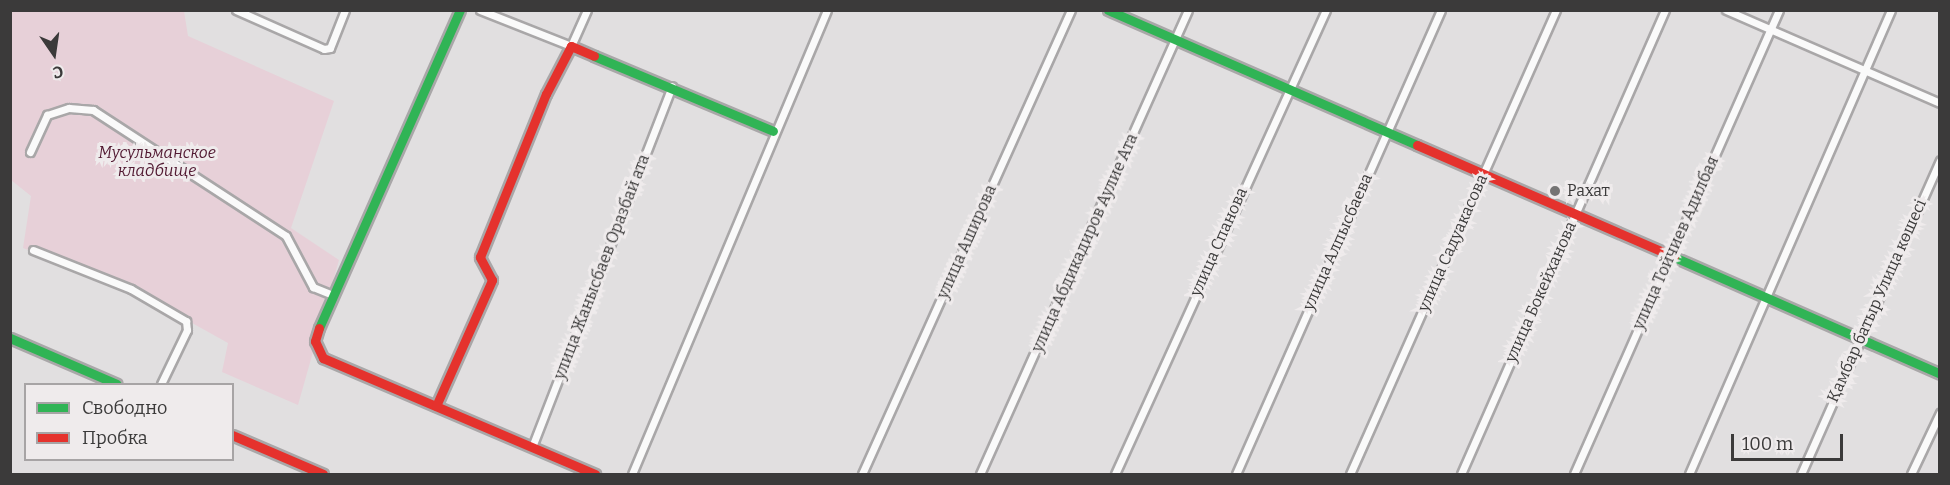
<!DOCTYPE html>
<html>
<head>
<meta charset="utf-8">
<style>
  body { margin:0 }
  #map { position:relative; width:1950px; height:485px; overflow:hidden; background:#e1dfe0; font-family:Bitter,serif }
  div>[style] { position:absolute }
  .green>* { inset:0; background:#e7d0d8 }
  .roads { filter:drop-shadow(2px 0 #a9a7a8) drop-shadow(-2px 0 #a9a7a8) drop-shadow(0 2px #a9a7a8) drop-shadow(0 -2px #a9a7a8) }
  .street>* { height:7px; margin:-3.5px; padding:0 3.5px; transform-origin:3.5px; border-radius:3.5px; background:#fafafa }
  .fast>* { height:9px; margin:-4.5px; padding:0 4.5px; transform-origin:4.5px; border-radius:4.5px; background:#30b455 }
  .jam>* { height:9px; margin:-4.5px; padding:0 4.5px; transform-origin:4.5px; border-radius:4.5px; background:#e5322d }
  .dots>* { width:16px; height:16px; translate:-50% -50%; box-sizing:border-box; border:3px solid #efebec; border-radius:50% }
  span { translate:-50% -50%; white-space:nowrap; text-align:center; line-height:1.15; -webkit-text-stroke:6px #efebec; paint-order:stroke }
  .park-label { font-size:16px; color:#521a32; font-style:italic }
  .poi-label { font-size:16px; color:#3b3a3a }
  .left { translate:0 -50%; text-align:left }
  .street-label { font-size:16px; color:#3b3a3a }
  .frame { position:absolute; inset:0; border:12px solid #3b3a3a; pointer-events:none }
  .legend { position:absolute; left:24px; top:383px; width:210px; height:78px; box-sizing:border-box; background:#efebec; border:2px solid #a7a4a5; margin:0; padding:8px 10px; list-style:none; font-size:18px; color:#3b3a3a }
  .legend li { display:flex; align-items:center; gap:12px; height:30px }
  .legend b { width:30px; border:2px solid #a7a4a5 }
  .north { position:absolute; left:24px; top:24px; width:60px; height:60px; -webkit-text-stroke:4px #efebec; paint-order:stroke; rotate:167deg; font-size:16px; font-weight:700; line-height:24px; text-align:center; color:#3b3a3a }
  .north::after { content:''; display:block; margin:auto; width:21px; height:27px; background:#3b3a3a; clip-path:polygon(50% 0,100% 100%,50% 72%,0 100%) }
  .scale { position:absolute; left:1731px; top:434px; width:112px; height:27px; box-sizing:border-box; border:3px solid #3b3a3a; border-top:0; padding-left:8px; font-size:18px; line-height:21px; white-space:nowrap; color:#3b3a3a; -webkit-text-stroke:4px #efebec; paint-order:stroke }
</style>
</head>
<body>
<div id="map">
  <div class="green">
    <div style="clip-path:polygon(10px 11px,184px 11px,188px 36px,334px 101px,291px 228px,339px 260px,298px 405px,222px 372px,228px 343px,131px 289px,23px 248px,31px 196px,11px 180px)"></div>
  </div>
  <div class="roads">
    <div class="street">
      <div style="left:236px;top:10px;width:96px;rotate:23.9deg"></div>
      <div style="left:324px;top:49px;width:6px;rotate:-9deg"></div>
      <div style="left:330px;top:48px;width:41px;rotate:-68.5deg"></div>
      <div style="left:480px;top:10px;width:98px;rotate:21.6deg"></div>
      <div style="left:571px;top:46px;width:39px;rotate:-66deg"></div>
      <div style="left:1726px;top:10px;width:233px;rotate:23.5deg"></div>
      <div style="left:30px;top:152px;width:41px;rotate:-65.3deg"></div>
      <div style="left:47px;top:115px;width:23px;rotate:-18deg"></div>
      <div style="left:69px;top:108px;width:24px;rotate:5deg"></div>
      <div style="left:93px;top:110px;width:230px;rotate:33.1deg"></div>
      <div style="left:286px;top:236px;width:58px;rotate:62.1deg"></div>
      <div style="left:313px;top:287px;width:22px;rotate:22deg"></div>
      <div style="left:33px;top:250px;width:105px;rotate:21.7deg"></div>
      <div style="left:131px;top:289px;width:64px;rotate:30.2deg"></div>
      <div style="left:186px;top:321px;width:9px;rotate:84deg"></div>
      <div style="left:187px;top:330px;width:60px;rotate:115.7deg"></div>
      <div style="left:532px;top:447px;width:387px;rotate:-68.8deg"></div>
      <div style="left:632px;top:474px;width:503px;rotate:-67.2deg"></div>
      <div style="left:862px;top:474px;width:509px;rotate:-65.75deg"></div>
      <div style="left:980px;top:474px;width:508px;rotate:-65.85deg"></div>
      <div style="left:1115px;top:474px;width:510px;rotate:-65.55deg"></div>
      <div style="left:1236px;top:474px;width:507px;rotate:-66.16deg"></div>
      <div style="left:1350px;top:474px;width:508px;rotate:-66.06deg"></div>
      <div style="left:1461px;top:474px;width:507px;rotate:-66.27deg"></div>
      <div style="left:1574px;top:474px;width:507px;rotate:-66.16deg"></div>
      <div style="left:1689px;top:474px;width:506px;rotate:-66.47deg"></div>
      <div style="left:1801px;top:474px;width:343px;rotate:-66.1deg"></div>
      <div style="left:1911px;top:474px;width:68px;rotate:-64.6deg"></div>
    </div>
    <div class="fast">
      <div style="left:1108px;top:10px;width:337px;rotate:23.6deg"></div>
      <div style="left:594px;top:56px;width:194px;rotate:22.7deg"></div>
      <div style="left:1674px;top:257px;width:291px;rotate:23.7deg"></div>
      <div style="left:319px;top:328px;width:348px;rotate:-66.1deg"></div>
      <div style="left:10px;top:338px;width:116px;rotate:23.3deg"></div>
    </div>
    <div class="jam">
      <div style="left:1417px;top:145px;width:280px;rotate:23.5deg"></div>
      <div style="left:319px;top:328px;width:14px;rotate:107deg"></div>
      <div style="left:315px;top:341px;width:19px;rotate:65deg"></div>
      <div style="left:323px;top:358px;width:296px;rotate:23.1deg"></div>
      <div style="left:436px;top:406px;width:138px;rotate:-66deg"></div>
      <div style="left:492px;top:280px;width:26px;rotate:-118deg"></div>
      <div style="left:480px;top:257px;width:176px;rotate:-68deg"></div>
      <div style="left:546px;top:94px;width:54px;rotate:-62.5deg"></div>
      <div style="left:571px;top:46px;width:25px;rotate:23deg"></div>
      <div style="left:232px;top:435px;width:99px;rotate:23.2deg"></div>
    </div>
  </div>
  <div class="dots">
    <div style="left:1555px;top:191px;background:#757474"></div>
  </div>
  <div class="park-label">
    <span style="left:157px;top:162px">Мусульманское<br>кладбище</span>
  </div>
  <div class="poi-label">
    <span class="left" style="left:1567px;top:191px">Рахат</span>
  </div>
  <div class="street-label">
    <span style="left:967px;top:242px;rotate:-66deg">улица Аширова</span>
    <span style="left:1219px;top:242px;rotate:-66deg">улица Спанова</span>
    <span style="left:1338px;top:242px;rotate:-66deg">улица Алпысбаева</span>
    <span style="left:1085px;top:243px;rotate:-66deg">улица Абдикадиров Аулие Ата</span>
    <span style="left:1453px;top:243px;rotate:-66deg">улица Садуакасова</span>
    <span style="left:1676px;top:243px;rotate:-66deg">улица Тойчиев Адилбая</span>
    <span style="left:602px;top:267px;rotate:-69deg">улица Жанысбаев Оразбай ата</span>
    <span style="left:1541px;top:292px;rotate:-66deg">улица Бокейханова</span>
    <span style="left:1877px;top:301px;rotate:-66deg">Қамбар батыр Улица көшесі</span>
  </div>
  <div class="frame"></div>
  <ul class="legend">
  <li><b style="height:8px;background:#30b455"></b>Свободно</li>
  <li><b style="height:8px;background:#e5322d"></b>Пробка</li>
  </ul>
  <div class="north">С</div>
  <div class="scale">100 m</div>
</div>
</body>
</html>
